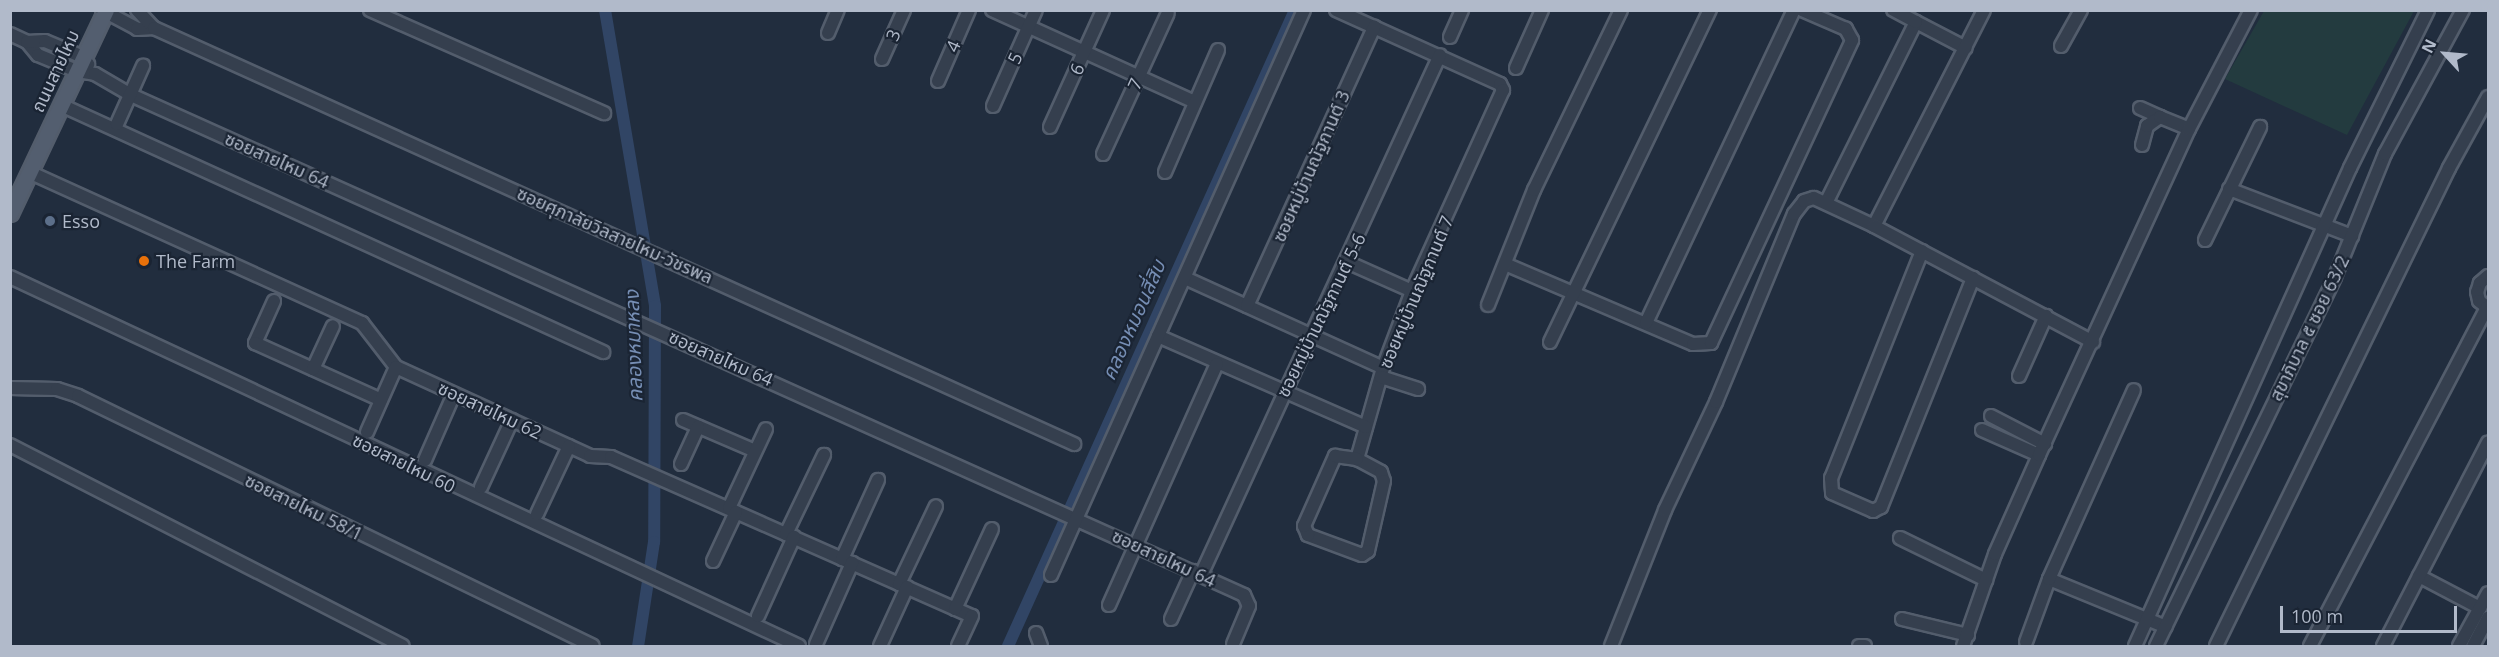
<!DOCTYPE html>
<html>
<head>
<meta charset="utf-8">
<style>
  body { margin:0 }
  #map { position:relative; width:2499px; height:657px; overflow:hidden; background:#212d3e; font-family:"Open Sans","Noto Sans Thai",sans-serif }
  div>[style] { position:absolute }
  .green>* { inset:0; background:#233b3f }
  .canal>* { height:12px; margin:-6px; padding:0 6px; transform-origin:6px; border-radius:6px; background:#314565 }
  .roads { filter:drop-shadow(2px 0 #535d6c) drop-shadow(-2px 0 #535d6c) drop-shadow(0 2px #535d6c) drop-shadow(0 -2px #535d6c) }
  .minor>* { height:12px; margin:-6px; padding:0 6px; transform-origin:6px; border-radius:6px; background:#353f4e }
  .major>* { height:15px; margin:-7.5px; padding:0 7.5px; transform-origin:7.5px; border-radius:7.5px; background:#535e6f }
  .dots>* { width:16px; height:16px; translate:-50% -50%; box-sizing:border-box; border:3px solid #1a2433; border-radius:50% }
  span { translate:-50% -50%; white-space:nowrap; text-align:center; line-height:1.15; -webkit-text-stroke:4.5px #1a2433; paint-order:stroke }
  .street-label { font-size:18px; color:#b1baca }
  .poi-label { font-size:18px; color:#b1baca }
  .left { translate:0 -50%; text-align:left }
  .water-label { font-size:20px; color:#768eb4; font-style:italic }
  .frame { position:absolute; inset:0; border:12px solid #b1baca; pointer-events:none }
  .north { position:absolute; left:2415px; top:24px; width:60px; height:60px; -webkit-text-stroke:4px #1a2433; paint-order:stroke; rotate:296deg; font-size:16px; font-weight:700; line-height:24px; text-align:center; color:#b1baca }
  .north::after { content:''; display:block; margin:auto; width:21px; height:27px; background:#b1baca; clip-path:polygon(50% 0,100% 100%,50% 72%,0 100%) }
  .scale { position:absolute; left:2280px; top:606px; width:177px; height:27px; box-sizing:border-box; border:3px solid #b1baca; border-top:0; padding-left:8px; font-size:18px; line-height:21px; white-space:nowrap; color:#b1baca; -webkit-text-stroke:4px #1a2433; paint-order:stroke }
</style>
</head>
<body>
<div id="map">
  <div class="green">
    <div style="clip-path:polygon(2264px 11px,2264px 10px,2414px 11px,2347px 135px,2225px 79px)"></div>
  </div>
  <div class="canal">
    <div style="left:605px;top:10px;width:300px;rotate:80.4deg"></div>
    <div style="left:655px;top:306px;width:236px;rotate:90.2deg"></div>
    <div style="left:654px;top:542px;width:105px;rotate:98.7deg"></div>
    <div style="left:1008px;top:646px;width:698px;rotate:-65.71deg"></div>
  </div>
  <div class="roads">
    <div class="minor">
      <div style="left:102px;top:10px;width:40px;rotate:28deg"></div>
      <div style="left:137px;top:29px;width:17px;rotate:-3deg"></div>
      <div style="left:137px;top:10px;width:25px;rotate:47deg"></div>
      <div style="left:154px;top:28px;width:1010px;rotate:24.33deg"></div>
      <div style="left:370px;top:10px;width:256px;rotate:23.8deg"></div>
      <div style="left:992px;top:10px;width:223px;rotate:24.4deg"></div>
      <div style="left:1336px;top:10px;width:180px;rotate:24.3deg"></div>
      <div style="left:1500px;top:84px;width:7px;rotate:63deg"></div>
      <div style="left:1503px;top:90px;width:221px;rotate:114.4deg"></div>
      <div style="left:1412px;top:291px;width:82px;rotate:110.6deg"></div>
      <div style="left:1383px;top:368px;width:95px;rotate:105.9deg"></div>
      <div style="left:1357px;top:459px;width:27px;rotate:28deg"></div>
      <div style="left:1381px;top:472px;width:9px;rotate:72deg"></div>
      <div style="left:1384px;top:481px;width:72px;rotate:102.9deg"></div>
      <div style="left:1368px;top:551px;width:7px;rotate:146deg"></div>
      <div style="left:1362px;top:555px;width:58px;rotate:-159.7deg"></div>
      <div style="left:1308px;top:535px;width:10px;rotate:-114deg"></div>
      <div style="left:1304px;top:526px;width:77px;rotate:-66.1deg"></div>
      <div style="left:1335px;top:456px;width:22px;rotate:8deg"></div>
      <div style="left:1916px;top:22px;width:56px;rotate:27.5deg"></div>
      <div style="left:828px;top:33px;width:25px;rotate:-67deg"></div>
      <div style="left:10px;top:34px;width:19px;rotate:25deg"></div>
      <div style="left:27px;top:42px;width:17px;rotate:50deg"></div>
      <div style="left:38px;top:55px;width:42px;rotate:22.3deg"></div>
      <div style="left:77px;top:71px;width:18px;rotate:9deg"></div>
      <div style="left:95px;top:74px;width:42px;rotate:30.3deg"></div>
      <div style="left:131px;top:95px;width:1220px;rotate:24.19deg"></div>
      <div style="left:1244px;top:595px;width:12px;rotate:66deg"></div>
      <div style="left:1249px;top:606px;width:41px;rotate:112.8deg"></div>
      <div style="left:1450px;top:37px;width:30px;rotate:-66deg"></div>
      <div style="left:27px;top:42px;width:18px;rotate:-3deg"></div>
      <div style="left:45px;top:41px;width:41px;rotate:22.8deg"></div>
      <div style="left:83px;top:57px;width:9px;rotate:54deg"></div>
      <div style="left:2061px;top:46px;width:41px;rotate:-60.9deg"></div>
      <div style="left:882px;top:59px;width:54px;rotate:-65.8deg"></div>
      <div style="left:1516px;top:68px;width:64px;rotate:-65.9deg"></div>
      <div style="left:938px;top:81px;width:77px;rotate:-66.4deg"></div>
      <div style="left:61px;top:105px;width:596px;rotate:24.5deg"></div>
      <div style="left:993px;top:106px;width:105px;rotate:-65.9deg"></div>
      <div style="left:2140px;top:108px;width:22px;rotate:24deg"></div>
      <div style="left:117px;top:124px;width:64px;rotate:-65.9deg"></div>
      <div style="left:1050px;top:127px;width:128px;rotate:-65.6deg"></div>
      <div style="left:2142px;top:145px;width:20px;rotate:-75deg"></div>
      <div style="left:2147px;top:126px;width:16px;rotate:-35deg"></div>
      <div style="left:2160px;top:117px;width:31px;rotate:22deg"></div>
      <div style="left:1103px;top:154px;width:155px;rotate:-65.3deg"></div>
      <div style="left:29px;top:172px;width:366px;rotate:24.4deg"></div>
      <div style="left:362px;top:323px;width:56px;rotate:52.3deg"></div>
      <div style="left:396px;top:367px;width:213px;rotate:24.6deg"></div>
      <div style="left:590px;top:456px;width:21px;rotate:3deg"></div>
      <div style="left:611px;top:457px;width:394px;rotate:23.8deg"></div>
      <div style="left:972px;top:616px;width:33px;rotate:115deg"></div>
      <div style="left:1165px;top:172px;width:133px;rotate:-66.5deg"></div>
      <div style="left:2229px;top:189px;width:132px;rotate:20.9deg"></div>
      <div style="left:1826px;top:203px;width:202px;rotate:-63.6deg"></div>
      <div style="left:1916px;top:22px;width:26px;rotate:-152deg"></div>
      <div style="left:1874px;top:226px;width:242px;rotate:-63deg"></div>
      <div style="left:2205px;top:240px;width:126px;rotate:-64deg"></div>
      <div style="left:1922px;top:251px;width:245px;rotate:111.8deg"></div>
      <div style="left:1831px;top:478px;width:15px;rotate:86deg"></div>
      <div style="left:1832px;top:493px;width:45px;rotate:23.7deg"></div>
      <div style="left:1873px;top:511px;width:9px;rotate:-27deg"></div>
      <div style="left:1881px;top:507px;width:247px;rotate:-68.1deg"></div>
      <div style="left:1347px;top:262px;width:71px;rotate:24deg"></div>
      <div style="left:1505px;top:264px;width:204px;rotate:23.1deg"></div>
      <div style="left:1693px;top:344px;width:18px;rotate:-3deg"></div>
      <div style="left:1711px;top:343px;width:334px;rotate:-65deg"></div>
      <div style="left:1852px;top:40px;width:13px;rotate:-119deg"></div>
      <div style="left:1846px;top:29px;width:48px;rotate:-156.6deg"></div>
      <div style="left:2488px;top:276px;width:11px;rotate:139deg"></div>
      <div style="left:2480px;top:283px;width:9px;rotate:108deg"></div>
      <div style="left:2477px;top:292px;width:9px;rotate:77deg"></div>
      <div style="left:2479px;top:301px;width:11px;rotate:38deg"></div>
      <div style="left:10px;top:277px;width:871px;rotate:25.06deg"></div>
      <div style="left:1185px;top:278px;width:217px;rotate:24.4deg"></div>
      <div style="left:274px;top:301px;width:46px;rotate:114.3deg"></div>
      <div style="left:255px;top:343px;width:138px;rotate:24.3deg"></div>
      <div style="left:1488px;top:305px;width:124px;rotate:-68.2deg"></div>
      <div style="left:1534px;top:190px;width:200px;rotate:-64.2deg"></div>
      <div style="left:1247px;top:306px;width:307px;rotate:-65.5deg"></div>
      <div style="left:1646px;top:323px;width:346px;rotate:-64.7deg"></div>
      <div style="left:1158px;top:336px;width:227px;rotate:23.6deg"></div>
      <div style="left:1550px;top:342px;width:369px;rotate:-64.3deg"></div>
      <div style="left:313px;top:369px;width:47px;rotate:-65.1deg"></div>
      <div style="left:2019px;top:376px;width:66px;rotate:-65.8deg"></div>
      <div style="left:1381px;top:377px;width:39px;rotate:18deg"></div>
      <div style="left:10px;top:388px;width:47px;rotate:1.2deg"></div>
      <div style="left:57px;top:389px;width:22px;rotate:18deg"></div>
      <div style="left:78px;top:396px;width:572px;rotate:25.89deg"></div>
      <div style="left:1991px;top:416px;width:61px;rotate:27.4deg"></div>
      <div style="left:683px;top:420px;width:78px;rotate:23.3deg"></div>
      <div style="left:1982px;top:430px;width:62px;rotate:23.7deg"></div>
      <div style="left:367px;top:432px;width:71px;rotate:-66deg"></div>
      <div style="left:10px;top:445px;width:441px;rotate:27.1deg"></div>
      <div style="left:425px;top:460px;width:72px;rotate:-66.3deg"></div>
      <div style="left:681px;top:464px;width:41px;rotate:-65.3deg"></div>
      <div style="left:481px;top:487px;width:74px;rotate:-65.2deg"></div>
      <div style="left:729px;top:508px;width:87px;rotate:-64.9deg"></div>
      <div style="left:537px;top:514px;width:75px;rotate:-64.8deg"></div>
      <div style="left:786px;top:534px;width:88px;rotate:-64.3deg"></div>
      <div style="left:1900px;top:538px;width:96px;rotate:26deg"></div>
      <div style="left:842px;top:559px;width:87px;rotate:-65.5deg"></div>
      <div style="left:713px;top:561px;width:54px;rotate:-64.9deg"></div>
      <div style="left:1051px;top:575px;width:619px;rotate:-65.88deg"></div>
      <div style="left:1201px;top:575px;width:572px;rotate:-65.32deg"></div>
      <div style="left:2419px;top:576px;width:69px;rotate:27.7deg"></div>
      <div style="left:2049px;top:579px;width:126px;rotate:22.3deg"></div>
      <div style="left:899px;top:584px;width:86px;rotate:-64.6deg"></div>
      <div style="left:1109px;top:605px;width:264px;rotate:-65.9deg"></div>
      <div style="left:955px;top:609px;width:88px;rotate:-65.2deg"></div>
      <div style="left:758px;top:616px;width:87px;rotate:-65.5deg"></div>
      <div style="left:1171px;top:619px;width:53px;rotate:-65.4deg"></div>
      <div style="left:1902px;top:619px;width:68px;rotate:13.6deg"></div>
      <div style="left:1036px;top:633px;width:14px;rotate:69deg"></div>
      <div style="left:2026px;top:642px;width:67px;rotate:-69.9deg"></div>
      <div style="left:2049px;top:579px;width:207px;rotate:-65.8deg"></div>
      <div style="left:816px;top:644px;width:89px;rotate:-66deg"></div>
      <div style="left:880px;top:646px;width:65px;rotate:-65.4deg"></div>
      <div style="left:1611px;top:646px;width:146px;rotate:-68.3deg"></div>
      <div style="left:1665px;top:510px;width:119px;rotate:-64.7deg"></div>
      <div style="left:1716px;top:402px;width:204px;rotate:-67.5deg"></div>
      <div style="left:1794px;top:214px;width:16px;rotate:-52deg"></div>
      <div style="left:1804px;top:201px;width:10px;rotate:-17deg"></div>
      <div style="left:1814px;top:198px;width:66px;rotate:25deg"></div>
      <div style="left:1874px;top:226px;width:248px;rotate:27.9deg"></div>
      <div style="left:1859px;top:646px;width:6px"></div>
      <div style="left:1963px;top:646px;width:97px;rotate:-70.8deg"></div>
      <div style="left:1995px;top:554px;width:108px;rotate:-66deg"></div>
      <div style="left:2039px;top:455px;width:359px;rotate:-65.3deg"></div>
      <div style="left:2189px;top:129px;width:134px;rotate:-62.5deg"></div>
      <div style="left:2135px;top:646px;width:524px;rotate:-65.78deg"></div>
      <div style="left:2350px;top:168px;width:176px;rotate:-63.7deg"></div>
      <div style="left:2156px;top:646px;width:410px;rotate:-64.1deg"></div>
      <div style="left:2335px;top:277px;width:133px;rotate:-67.9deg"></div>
      <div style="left:2385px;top:154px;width:164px;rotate:-61.6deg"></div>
      <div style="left:2216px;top:646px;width:532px;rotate:-64.01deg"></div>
      <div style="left:2449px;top:168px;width:81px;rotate:-61.2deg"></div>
      <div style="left:2310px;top:646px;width:382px;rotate:-62.4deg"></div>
      <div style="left:2383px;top:646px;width:229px;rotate:-62.7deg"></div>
      <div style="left:2459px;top:646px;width:60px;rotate:-61.3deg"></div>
      <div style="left:2473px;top:646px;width:32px;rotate:-62deg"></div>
    </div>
    <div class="major">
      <div style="left:10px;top:213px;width:225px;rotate:-64.7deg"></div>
    </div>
  </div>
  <div class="dots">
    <div style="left:50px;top:221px;background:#5c6f8a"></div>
    <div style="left:144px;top:261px;background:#e8710a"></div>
  </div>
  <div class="street-label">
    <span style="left:893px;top:35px;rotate:-66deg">3</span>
    <span style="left:953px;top:46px;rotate:-66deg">4</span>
    <span style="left:1015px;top:58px;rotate:-65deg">5</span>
    <span style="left:1077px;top:69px;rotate:-65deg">6</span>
    <span style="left:55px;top:71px;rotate:-65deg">ถนนสายไหม</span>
    <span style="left:1135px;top:84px;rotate:-65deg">7</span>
    <span style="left:277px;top:160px;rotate:24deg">ซอยสายไหม 64</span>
    <span style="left:1311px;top:166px;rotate:-66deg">ซอยหมู่บ้านณัฐกานต์ 3</span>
    <span style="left:615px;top:235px;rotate:24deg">ซอยศุภาลัยวิลสายไหม-วัชรพล</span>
    <span style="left:1416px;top:292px;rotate:-67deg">ซอยหมู่บ้านณัฐกานต์ 7</span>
    <span style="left:1321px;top:315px;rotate:-64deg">ซอยหมู่บ้านณัฐกานต์ 5-6</span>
    <span style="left:2309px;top:328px;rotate:-64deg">สุขาภิบาล ๕ ซอย 63/2</span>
    <span style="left:721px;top:358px;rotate:24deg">ซอยสายไหม 64</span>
    <span style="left:490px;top:410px;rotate:25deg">ซอยสายไหม 62</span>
    <span style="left:404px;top:463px;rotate:26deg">ซอยสายไหม 60</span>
    <span style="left:304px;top:507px;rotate:26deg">ซอยสายไหม 58/1</span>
    <span style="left:1164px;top:558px;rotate:25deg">ซอยสายไหม 64</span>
  </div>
  <div class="poi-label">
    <span class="left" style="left:62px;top:221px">Esso</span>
    <span class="left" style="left:156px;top:261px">The Farm</span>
  </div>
  <div class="water-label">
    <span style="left:1133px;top:320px;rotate:-66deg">คลองหมอนสี่สิบ</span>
    <span style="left:633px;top:346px;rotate:-92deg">คลองหมาหลง</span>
  </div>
  <div class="frame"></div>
  <div class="north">N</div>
  <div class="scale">100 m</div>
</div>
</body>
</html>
